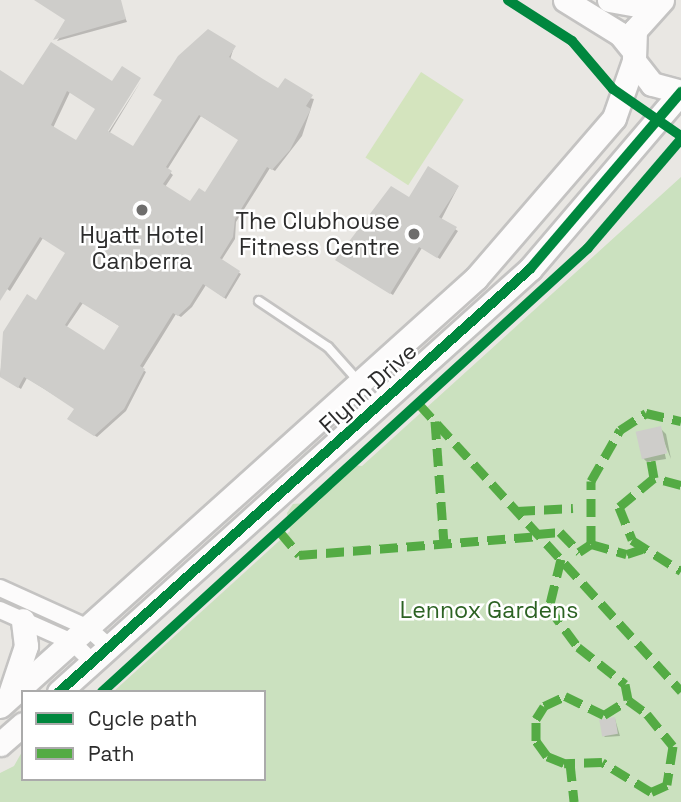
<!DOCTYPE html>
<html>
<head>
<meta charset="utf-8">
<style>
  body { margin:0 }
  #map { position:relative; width:681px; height:802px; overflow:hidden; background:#e9e7e3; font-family:"Space Grotesk",sans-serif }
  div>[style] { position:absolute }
  .green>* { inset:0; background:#cbe1bf }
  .pitch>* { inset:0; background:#d4e4be; transform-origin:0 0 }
  .shadow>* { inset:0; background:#0003 }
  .building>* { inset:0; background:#cecdca; transform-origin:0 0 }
  .roads { filter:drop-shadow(2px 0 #c4c3c2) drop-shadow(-2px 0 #c4c3c2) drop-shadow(0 2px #c4c3c2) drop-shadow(0 -2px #c4c3c2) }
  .lane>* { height:8px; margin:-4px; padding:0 4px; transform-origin:4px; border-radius:4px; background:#fcfbfb }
  .street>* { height:16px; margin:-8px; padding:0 8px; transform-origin:8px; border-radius:8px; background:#fcfbfb }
  .secondary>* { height:23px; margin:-11.5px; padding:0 11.5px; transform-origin:11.5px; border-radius:11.5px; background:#fcfbfb }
  .quiet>* { height:9px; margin-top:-4.5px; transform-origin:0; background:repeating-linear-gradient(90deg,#54ab44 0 18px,transparent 0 27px) }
  .cycleway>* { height:10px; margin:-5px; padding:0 5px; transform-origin:5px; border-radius:5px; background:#00873e }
  .dots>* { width:19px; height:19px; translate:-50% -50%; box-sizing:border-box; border:4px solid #fff; border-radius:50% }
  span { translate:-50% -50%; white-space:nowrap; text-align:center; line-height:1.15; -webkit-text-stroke:5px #fff; paint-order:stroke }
  .poi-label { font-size:23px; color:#2c2c2c }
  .right { translate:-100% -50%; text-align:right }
  .street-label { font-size:23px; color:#2c2c2c }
  .park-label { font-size:23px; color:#2c6223 }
  .legend { position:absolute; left:21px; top:690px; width:245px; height:91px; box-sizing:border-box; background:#fff; border:2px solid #ababab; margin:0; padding:9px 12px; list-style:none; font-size:21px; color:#2c2c2c }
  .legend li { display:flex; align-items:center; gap:14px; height:35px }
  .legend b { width:35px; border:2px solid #ababab }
</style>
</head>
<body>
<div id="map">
  <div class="green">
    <div style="clip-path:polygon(681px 177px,681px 802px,0 802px,0 773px,14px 766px,23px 750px,23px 779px,264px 779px,264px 692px,113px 692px,290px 531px,287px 513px,293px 504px,319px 502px,344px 464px,362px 466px)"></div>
  </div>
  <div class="pitch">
    <div style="left:421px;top:72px;width:51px;height:102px;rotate:33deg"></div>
  </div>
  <div class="shadow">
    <div style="clip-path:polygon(86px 0,118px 0,127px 22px,57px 41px)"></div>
    <div style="clip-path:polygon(evenodd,234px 47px,230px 60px,279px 91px,314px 99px,302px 136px,275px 171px,270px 168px,236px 222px,235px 239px,221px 261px,241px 274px,226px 299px,206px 285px,192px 307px,181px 317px,176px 314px,142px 369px,146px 372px,126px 411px,97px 437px,72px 421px,76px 409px,27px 378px,21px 389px,0 376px,5px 332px,36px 302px,67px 253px,43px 238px,10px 291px,0 284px,0 81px,24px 88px,113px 83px,104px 139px,141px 81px,109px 134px,134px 148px,234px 47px,70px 92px,97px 109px,76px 143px,53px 128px,70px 92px,234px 47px,201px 116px,240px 140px,206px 194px,191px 203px,165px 187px,173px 175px,167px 170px,201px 116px,234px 47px,83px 303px,121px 327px,105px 353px,66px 328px,83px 303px)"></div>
    <div style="clip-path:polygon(458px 187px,441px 220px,458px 231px,440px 259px,422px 248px,393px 295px,340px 262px,410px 199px)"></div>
    <div style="clip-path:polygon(660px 428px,666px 434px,671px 459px,660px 432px,666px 459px,647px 462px,642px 457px)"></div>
    <div style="clip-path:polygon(615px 719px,620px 736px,605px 737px,603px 735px)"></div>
  </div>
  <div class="building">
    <div style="clip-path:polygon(34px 0,121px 0,126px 19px,53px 40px,65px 20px)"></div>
    <div style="clip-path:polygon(evenodd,208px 29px,236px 46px,229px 57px,263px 79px,278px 88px,285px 78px,313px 95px,306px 106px,311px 109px,290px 150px,272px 170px,267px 167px,235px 219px,233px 237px,220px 258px,240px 271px,224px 298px,203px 284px,190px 305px,178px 316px,173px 313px,140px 366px,145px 369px,124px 409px,94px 436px,67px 419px,74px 409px,44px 389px,24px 377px,18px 388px,0 377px,3px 332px,27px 294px,36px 300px,65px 253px,40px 237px,0 301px,0 70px,23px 85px,51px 42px,112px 81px,122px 66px,141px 78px,108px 131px,133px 146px,162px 100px,153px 95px,178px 56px,208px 29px,67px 91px,95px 109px,76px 140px,51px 125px,67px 91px,208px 29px,199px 115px,238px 140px,205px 192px,199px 188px,190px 201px,163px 184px,172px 171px,166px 167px,199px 115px,208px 29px,80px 302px,119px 326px,104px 350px,65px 325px,80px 302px)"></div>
    <div style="clip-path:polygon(428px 166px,459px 186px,439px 217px,457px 227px,437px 258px,419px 247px,390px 294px,335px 260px,391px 186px,409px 197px)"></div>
    <div style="left:661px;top:426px;width:28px;height:26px;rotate:77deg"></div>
    <div style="left:615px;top:717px;width:17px;height:16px;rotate:80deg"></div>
  </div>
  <div class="roads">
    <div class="lane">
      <div style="left:259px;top:301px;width:83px;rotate:33.7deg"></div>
      <div style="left:328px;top:347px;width:74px;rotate:48.3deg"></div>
    </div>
    <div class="street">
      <div style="left:0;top:588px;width:97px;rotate:24.4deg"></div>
      <div style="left:88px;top:628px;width:28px;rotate:42deg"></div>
      <div style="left:0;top:610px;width:79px;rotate:24deg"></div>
      <div style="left:72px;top:642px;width:29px;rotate:44deg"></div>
    </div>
    <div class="secondary">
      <div style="left:565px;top:0;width:65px;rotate:31.7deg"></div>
      <div style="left:620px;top:34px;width:19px;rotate:51deg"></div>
      <div style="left:609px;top:0;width:41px;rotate:9.9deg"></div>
      <div style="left:662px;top:0;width:40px;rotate:132deg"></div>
      <div style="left:635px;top:30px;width:31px;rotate:92deg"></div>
      <div style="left:634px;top:61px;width:29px;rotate:52deg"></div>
      <div style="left:652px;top:84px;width:30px;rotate:15deg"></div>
      <div style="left:59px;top:692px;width:633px;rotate:-41.93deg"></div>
      <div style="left:530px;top:269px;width:233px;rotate:-49.5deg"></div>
      <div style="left:10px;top:694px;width:51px;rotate:-71.6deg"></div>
      <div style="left:26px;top:646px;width:26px;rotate:-97deg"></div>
      <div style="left:0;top:706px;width:640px;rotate:-41.96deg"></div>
      <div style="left:476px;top:278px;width:211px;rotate:-49.2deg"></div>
      <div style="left:614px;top:118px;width:60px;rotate:-70.7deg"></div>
      <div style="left:0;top:744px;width:30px;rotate:-41deg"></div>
    </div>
  </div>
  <div class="quiet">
    <div style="left:419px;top:404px;width:389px;rotate:47.6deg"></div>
    <div style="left:435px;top:421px;width:123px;rotate:85.8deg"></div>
    <div style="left:651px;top:461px;width:17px;rotate:80deg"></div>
    <div style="left:681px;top:485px;width:28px;rotate:-165deg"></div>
    <div style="left:654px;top:478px;width:45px;rotate:140.4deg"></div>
    <div style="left:619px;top:507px;width:35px;rotate:68deg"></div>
    <div style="left:632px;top:540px;width:58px;rotate:32.3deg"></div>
    <div style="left:517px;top:511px;width:56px;rotate:-3.1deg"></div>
    <div style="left:280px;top:532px;width:30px;rotate:50deg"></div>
    <div style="left:299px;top:555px;width:242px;rotate:-4.5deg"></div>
    <div style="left:537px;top:534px;width:23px;rotate:-5deg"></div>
    <div style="left:560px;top:532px;width:28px;rotate:46deg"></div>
    <div style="left:579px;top:552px;width:14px;rotate:-34deg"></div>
    <div style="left:591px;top:544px;width:63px;rotate:-90deg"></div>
    <div style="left:591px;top:481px;width:59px;rotate:-60.4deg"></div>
    <div style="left:620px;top:430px;width:31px;rotate:-33deg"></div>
    <div style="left:646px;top:413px;width:36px;rotate:13deg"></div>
    <div style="left:591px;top:544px;width:37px;rotate:16deg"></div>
    <div style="left:627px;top:554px;width:16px;rotate:-18deg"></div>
    <div style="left:561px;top:559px;width:50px;rotate:103.8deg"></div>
    <div style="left:549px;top:608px;width:49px;rotate:53.4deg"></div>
    <div style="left:578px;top:647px;width:60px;rotate:38.2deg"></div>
    <div style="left:625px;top:684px;width:16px;rotate:79deg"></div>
    <div style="left:565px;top:696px;width:43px;rotate:26deg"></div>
    <div style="left:604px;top:715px;width:28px;rotate:-32deg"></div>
    <div style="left:628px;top:700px;width:24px;rotate:36deg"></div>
    <div style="left:647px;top:714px;width:41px;rotate:50.9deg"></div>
    <div style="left:673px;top:746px;width:39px;rotate:99deg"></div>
    <div style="left:667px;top:785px;width:17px;rotate:156deg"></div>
    <div style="left:651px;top:792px;width:57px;rotate:-148.5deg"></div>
    <div style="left:602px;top:762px;width:38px;rotate:178deg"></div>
    <div style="left:564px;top:763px;width:18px;rotate:-158deg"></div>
    <div style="left:547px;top:756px;width:19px;rotate:-126deg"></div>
    <div style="left:536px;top:741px;width:22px;rotate:-90deg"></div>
    <div style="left:536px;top:719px;width:15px;rotate:-58deg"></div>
    <div style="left:544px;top:706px;width:23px;rotate:-25deg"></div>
    <div style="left:570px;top:763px;width:39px;rotate:84deg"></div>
  </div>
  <div class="cycleway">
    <div style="left:508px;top:0;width:76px;rotate:32.6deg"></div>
    <div style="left:572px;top:41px;width:63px;rotate:49.5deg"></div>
    <div style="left:613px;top:89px;width:83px;rotate:34.7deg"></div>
    <div style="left:59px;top:692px;width:633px;rotate:-41.93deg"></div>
    <div style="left:530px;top:269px;width:233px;rotate:-49.5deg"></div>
    <div style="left:102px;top:692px;width:658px;rotate:-42.41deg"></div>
    <div style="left:588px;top:248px;width:143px;rotate:-49.5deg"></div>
  </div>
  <div class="dots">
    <div style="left:142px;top:210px;background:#6e6d6c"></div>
    <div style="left:414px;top:234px;background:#6e6d6c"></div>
  </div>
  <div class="poi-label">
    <span class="right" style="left:400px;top:234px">The Clubhouse<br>Fitness Centre</span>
    <span style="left:142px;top:248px">Hyatt Hotel<br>Canberra</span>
  </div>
  <div class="street-label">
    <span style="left:368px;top:388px;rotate:-42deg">Flynn Drive</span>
  </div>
  <div class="park-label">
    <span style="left:489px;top:610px">Lennox Gardens</span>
  </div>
  <ul class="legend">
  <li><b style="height:9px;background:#00873e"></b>Cycle path</li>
  <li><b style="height:9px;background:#54ab44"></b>Path</li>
  </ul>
</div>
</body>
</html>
